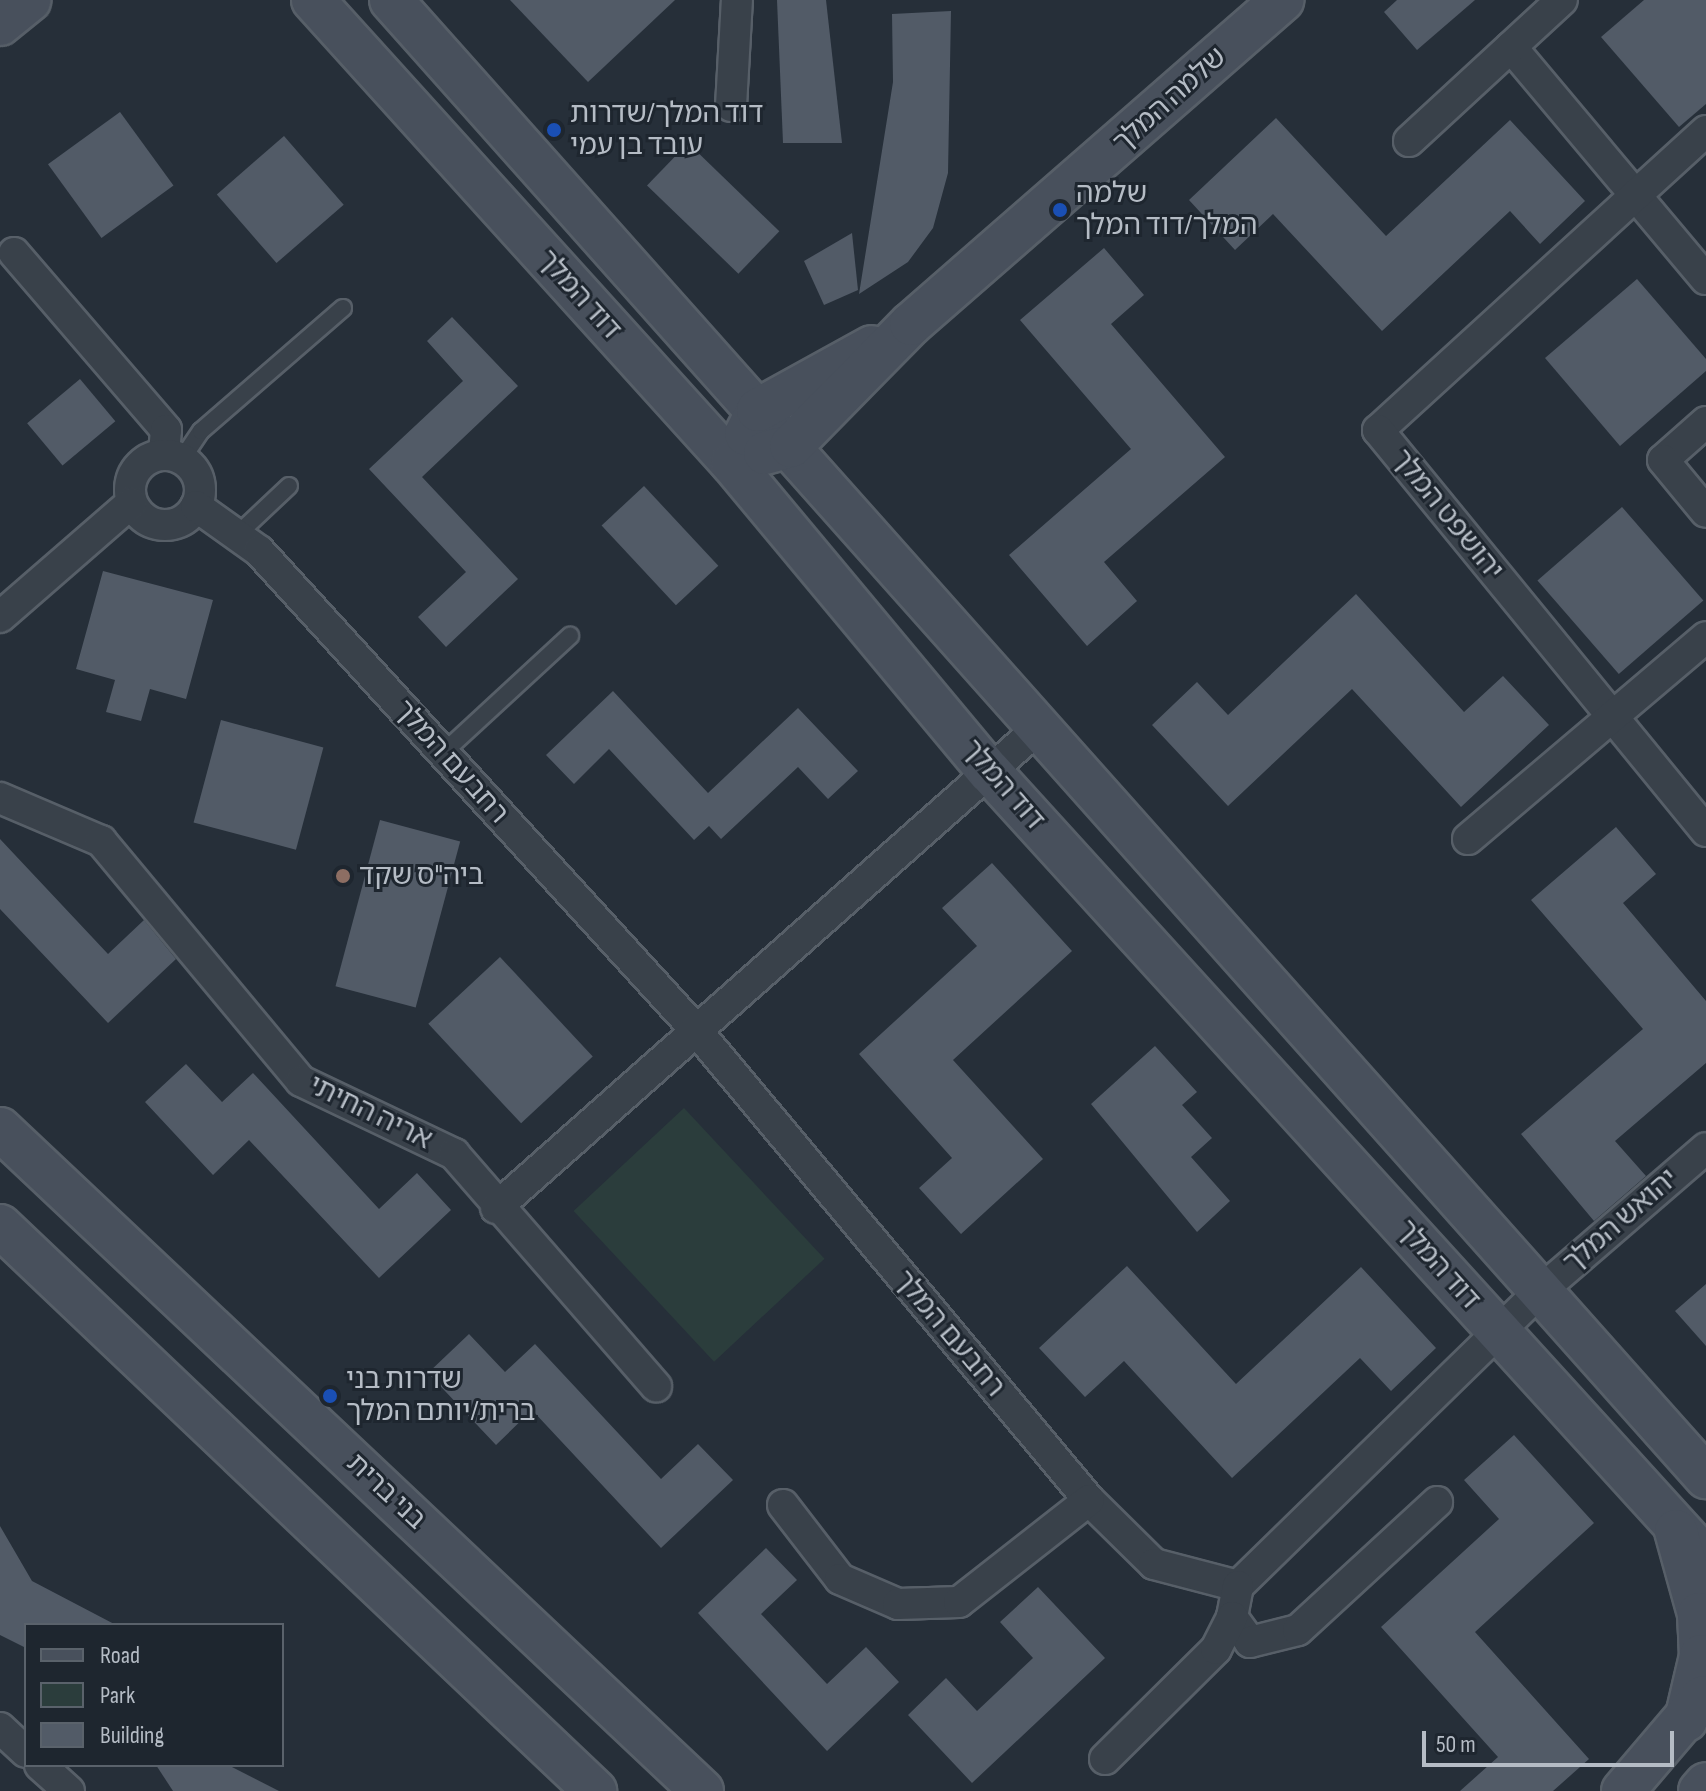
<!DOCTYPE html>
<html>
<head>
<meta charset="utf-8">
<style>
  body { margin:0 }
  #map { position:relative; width:1706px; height:1791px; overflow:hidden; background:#262f39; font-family:"Sofia Sans Condensed","Noto Sans Hebrew",sans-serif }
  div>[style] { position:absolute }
  .green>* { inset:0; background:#2b3d3c; transform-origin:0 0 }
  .building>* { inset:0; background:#525b67; transform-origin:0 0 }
  .roads { filter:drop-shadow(2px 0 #575f68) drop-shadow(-2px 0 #575f68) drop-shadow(0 2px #575f68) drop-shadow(0 -2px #575f68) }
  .lane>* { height:16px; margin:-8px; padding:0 8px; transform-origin:8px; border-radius:8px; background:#39414a }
  .street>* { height:30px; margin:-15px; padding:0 15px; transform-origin:15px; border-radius:15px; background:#39414a }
  .street>.ring { margin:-15px; padding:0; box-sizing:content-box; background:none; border:30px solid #39414a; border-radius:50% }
  .secondary>* { height:42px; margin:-21px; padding:0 21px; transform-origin:21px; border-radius:21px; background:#48505c }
  .dots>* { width:22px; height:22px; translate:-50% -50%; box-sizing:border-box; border:4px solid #1e262f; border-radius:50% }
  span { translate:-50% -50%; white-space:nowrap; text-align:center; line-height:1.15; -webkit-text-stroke:6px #1e262f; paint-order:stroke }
  .street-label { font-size:28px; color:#b5bcc5 }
  .poi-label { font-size:28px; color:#b5bcc5 }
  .left { translate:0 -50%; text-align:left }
  .legend { position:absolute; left:24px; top:1623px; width:260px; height:144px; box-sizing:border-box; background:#1e262f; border:2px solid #5a626b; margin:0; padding:10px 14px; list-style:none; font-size:24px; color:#b5bcc5 }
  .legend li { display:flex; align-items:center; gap:16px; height:40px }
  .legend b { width:40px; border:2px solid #5a626b }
  .scale { position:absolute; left:1422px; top:1731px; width:252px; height:36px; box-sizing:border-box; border:4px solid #b5bcc5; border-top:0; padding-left:10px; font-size:24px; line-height:28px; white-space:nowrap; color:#b5bcc5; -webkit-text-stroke:6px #1e262f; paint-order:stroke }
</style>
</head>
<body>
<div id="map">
  <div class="green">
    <div style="left:684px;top:1108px;width:206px;height:151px;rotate:47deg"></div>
  </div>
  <div class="building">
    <div style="clip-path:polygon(510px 0,675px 0,588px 82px)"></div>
    <div style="clip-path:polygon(777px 0,826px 0,842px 143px,783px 143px)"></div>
    <div style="clip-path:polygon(1397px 0,1475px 0,1417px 50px,1384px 12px)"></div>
    <div style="clip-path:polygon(1644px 0,1706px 0,1706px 104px,1679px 127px,1601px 37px)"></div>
    <div style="clip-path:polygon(951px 11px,948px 173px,933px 228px,908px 262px,859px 294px,893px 82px,892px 14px)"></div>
    <div style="left:120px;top:112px;width:91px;height:89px;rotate:54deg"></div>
    <div style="clip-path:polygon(1276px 118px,1386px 236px,1510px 120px,1585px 201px,1540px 244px,1510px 211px,1382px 331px,1273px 214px,1235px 250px,1189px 200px)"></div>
    <div style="left:284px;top:136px;width:91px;height:89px;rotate:49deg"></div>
    <div style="left:688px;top:143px;width:127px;height:59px;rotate:44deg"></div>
    <div style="clip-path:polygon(852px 233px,858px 290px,824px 305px,804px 261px)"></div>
    <div style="clip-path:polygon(1104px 248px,1144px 295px,1111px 324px,1225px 457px,1104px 562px,1137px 601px,1087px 646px,1009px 555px,1131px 449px,1020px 320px)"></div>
    <div style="clip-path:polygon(1637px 279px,1706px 359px,1706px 371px,1620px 446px,1545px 358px)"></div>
    <div style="clip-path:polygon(452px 317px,518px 386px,422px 477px,518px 579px,446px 647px,418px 617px,466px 572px,369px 469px,463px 381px,427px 341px)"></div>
    <div style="left:80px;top:379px;width:55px;height:69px;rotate:50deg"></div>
    <div style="left:644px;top:486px;width:109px;height:58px;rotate:47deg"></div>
    <div style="left:1622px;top:507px;width:124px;height:112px;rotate:49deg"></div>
    <div style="clip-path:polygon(103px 571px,213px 600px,186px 699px,150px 689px,141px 721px,106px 712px,115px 680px,76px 669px)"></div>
    <div style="clip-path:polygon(1356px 594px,1464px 712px,1503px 676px,1549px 725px,1461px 807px,1352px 689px,1228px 806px,1152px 725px,1197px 682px,1228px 715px)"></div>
    <div style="clip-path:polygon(613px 691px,708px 793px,798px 708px,858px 771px,828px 799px,798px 767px,721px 839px,709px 826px,694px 840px,609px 749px,574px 784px,546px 755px)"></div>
    <div style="left:221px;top:720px;width:106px;height:106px;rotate:15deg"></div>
    <div style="left:380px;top:820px;width:83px;height:172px;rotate:15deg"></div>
    <div style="clip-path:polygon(1616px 827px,1656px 874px,1623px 903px,1706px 1001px,1706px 1063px,1615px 1141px,1646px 1176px,1594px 1221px,1521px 1134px,1643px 1029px,1531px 900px)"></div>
    <div style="clip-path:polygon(0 839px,108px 954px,144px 920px,176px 959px,108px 1023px,0 909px)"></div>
    <div style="clip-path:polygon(992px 863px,1072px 951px,953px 1060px,1043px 1159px,961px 1234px,919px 1188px,952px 1158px,859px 1054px,977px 946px,942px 908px)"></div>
    <div style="left:500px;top:957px;width:136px;height:98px;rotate:47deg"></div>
    <div style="clip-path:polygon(1155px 1046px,1197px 1092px,1182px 1105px,1212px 1138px,1191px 1157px,1230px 1201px,1197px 1232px,1091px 1104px)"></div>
    <div style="clip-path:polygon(186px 1064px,222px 1102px,253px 1073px,379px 1209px,417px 1173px,451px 1210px,379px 1278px,249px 1140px,213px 1175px,145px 1102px)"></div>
    <div style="clip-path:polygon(1127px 1266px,1236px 1384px,1361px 1267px,1436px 1348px,1391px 1391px,1360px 1358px,1232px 1478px,1124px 1361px,1085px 1397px,1039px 1348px)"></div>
    <div style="clip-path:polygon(1706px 1284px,1706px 1346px,1675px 1311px)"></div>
    <div style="clip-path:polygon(469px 1334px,505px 1372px,535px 1344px,661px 1479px,698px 1444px,733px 1480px,661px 1548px,532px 1410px,496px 1445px,428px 1373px)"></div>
    <div style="clip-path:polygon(1514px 1435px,1594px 1523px,1475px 1632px,1589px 1759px,1553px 1791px,1460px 1791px,1498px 1757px,1381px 1627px,1499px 1519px,1464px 1480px)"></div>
    <div style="clip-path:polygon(0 1526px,32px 1581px,116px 1625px,26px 1625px,26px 1648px,0 1635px)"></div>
    <div style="clip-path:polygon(766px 1548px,797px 1580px,761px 1614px,827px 1684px,866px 1647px,899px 1682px,827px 1751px,698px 1613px)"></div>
    <div style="clip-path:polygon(1038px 1587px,1105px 1658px,972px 1783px,908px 1715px,946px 1678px,977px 1711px,1033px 1658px,1000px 1622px)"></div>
    <div style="clip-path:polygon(156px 1765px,228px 1765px,279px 1791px,173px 1791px)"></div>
  </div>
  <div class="roads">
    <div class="lane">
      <div style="left:182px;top:459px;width:34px;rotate:-56deg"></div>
      <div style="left:201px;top:431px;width:188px;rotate:-40.9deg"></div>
      <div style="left:238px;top:534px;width:70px;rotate:-43.3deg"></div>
      <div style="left:443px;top:753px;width:173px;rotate:-42.7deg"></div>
    </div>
    <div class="street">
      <div style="left:1511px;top:47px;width:303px;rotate:50deg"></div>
      <div style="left:731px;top:106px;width:106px;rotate:-86.8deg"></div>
      <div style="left:1706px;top:131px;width:444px;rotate:137.6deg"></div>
      <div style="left:1378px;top:430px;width:518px;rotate:50.72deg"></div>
      <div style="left:1409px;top:141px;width:208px;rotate:-42.7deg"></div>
      <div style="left:14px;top:253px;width:233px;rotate:49.3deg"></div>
      <div style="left:166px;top:430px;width:25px;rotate:95deg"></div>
      <div style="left:1706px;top:422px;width:57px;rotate:138.5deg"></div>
      <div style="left:1663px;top:460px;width:67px;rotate:50.4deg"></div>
      <div class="ring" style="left:130px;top:455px;width:40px;height:40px"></div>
      <div style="left:196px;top:506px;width:77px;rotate:35.5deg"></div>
      <div style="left:259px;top:551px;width:648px;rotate:47.63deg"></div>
      <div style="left:696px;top:1030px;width:613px;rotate:50.1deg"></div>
      <div style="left:1089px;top:1500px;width:91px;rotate:44.6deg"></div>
      <div style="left:1154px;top:1564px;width:87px;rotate:14.7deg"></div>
      <div style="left:1238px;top:1586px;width:418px;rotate:-44.3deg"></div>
      <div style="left:1537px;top:1294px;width:223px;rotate:-40.8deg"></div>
      <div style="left:0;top:617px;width:174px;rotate:-41deg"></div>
      <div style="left:0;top:798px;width:110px;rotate:23.1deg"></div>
      <div style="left:101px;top:841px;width:312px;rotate:50.2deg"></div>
      <div style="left:301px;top:1081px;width:170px;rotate:25.5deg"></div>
      <div style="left:454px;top:1154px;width:308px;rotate:49deg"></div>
      <div style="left:1468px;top:839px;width:312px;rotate:-40.3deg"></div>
      <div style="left:496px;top:1208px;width:728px;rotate:-41.49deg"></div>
      <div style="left:783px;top:1505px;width:93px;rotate:52.4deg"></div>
      <div style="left:840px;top:1579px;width:63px;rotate:23.3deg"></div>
      <div style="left:898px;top:1604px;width:61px;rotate:-1.9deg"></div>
      <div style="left:959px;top:1602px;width:165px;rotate:-38.1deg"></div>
      <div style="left:1238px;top:1586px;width:32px;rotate:101deg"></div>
      <div style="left:1232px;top:1617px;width:31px;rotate:54deg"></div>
      <div style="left:1250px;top:1642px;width:49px;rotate:-14deg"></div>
      <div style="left:1298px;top:1630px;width:189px;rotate:-42.6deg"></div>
      <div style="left:0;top:1728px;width:35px;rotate:43deg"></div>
      <div style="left:1105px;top:1759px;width:156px;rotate:-44.7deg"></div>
      <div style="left:1216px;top:1649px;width:36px;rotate:-63deg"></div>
      <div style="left:40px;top:1765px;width:39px;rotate:42deg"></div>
    </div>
    <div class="secondary">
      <div style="left:313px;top:0;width:624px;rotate:47.86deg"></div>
      <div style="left:732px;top:463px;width:401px;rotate:50.2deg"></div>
      <div style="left:989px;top:771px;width:1065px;rotate:47.7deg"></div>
      <div style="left:391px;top:0;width:1978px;rotate:48.32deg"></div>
      <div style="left:0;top:24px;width:38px;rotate:-39deg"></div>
      <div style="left:746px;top:434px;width:27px;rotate:-63deg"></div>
      <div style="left:758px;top:410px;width:130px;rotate:-28.9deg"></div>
      <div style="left:765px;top:453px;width:27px;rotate:-15deg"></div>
      <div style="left:791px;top:446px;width:171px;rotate:-45.5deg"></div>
      <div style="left:911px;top:324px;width:493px;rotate:-41.1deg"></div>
      <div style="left:0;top:1129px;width:965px;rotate:43.32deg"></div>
      <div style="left:0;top:1226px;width:821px;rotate:43.52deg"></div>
      <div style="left:1676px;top:1531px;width:86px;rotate:74.5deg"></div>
      <div style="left:1699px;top:1614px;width:42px;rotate:87.3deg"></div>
      <div style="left:1701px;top:1656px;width:66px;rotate:103.2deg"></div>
      <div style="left:1623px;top:1791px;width:123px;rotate:-49.6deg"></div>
      <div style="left:1700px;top:1791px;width:9px;rotate:-49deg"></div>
    </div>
  </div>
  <div class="dots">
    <div style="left:554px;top:130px;background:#1a4fb4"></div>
    <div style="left:1060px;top:210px;background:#1a4fb4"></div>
    <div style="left:343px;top:876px;background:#8d6e63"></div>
    <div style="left:330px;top:1396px;background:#1a4fb4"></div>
  </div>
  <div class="street-label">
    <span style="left:1170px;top:100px;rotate:-42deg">שלמה המלך</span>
    <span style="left:579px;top:295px;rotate:48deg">דוד המלך</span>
    <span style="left:1447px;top:515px;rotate:51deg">יהושפט המלך</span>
    <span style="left:451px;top:762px;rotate:48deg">רחבעם המלך</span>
    <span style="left:1003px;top:785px;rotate:49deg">דוד המלך</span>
    <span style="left:370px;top:1113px;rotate:26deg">אריה החיתי</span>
    <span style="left:1621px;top:1221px;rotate:-41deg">יהואש המלך</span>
    <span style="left:1438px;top:1265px;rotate:48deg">דוד המלך</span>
    <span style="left:949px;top:1334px;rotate:50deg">רחבעם המלך</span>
    <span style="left:386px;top:1492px;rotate:43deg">בני ברית</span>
  </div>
  <div class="poi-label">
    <span class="left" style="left:570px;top:130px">דוד המלך/שדרות<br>עובד בן עמי</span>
    <span class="left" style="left:1076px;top:210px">שלמה<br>המלך/דוד המלך</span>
    <span class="left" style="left:359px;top:876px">ביה"ס שקד</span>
    <span class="left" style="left:346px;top:1396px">שדרות בני<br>ברית/יותם המלך</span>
  </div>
  <ul class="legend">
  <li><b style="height:10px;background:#48505c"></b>Road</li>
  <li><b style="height:22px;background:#2b3d3c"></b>Park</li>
  <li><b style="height:22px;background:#525b67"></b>Building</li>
  </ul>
  <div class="scale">50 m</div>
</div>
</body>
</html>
